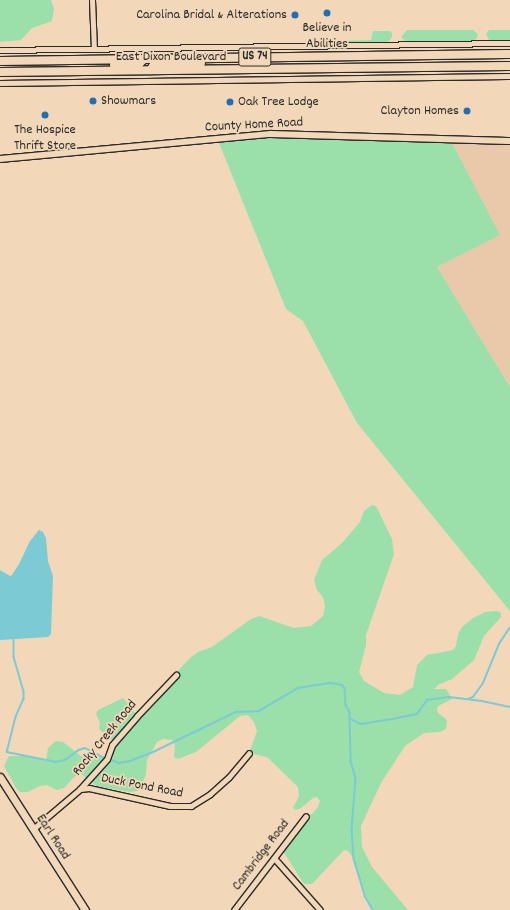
<!DOCTYPE html>
<html>
<head>
<meta charset="utf-8">
<style>
  body { margin:0 }
  #map { position:relative; width:510px; height:910px; overflow:hidden; background:#f2d8b9; font-family:Dekko,sans-serif }
  div>[style] { position:absolute }
  .built>* { inset:0; background:#eac9ab }
  .green>* { inset:0; background:#9bdfab }
  .water>* { inset:0; background:#7acbd4 }
  .stream>* { height:1.5px; margin:-0.75px; padding:0 0.75px; transform-origin:0.75px; border-radius:0.75px; background:#7acbd4 }
  .roads { filter:drop-shadow(1px 0 #2b2b2b) drop-shadow(-1px 0 #2b2b2b) drop-shadow(0 1px #2b2b2b) drop-shadow(0 -1px #2b2b2b) }
  .minor>* { height:5px; margin:-2.5px; padding:0 2.5px; transform-origin:2.5px; border-radius:2.5px; background:#f2d8b9 }
  .tertiary>* { height:6px; margin:-3px; padding:0 3px; transform-origin:3px; border-radius:3px; background:#f2d8b9 }
  .secondary>* { height:7px; margin:-3.5px; padding:0 3.5px; transform-origin:3.5px; border-radius:3.5px; background:#f2d8b9 }
  .trunk>* { height:8px; margin:-4px; padding:0 4px; transform-origin:4px; border-radius:4px; background:#f2d8b9 }
  .dots>* { width:11px; height:11px; translate:-50% -50%; box-sizing:border-box; border:2px solid #f2d8b9; border-radius:50% }
  span { translate:-50% -50%; white-space:nowrap; text-align:center; line-height:1.15; -webkit-text-stroke:3.5px #f2d8b9; paint-order:stroke }
  .shield-label span { padding:1px 3px; background:#f2d8b9; border:1px solid; border-radius:3px; -webkit-text-stroke-width:0 }
  .shield-label { font-size:13px; color:#2b2b2b; font-weight:700 }
  .poi-label { font-size:14px; color:#2b2b2b }
  .right { translate:-100% -50%; text-align:right }
  .left { translate:0 -50%; text-align:left }
  .street-label { font-size:14px; color:#2b2b2b }
</style>
</head>
<body>
<div id="map">
  <div class="built">
    <div style="clip-path:polygon(450px 139px,510px 141px,510px 387px,437px 267px,499px 235px)"></div>
  </div>
  <div class="green">
    <div style="clip-path:polygon(0 0,51px 0,54px 9px,52px 21px,32px 28px,21px 40px,0 42px)"></div>
    <div style="clip-path:polygon(407px 30px,473px 30px,478px 34px,477px 38px,473px 41px,407px 43px,401px 37px)"></div>
    <div style="clip-path:polygon(489px 30px,510px 30px,510px 40px,489px 40px,486px 34px)"></div>
    <div style="clip-path:polygon(373px 31px,390px 31px,392px 33px,392px 37px,388px 42px,331px 43px,329px 41px,371px 40px)"></div>
    <div style="clip-path:polygon(245px 135px,450px 139px,500px 235px,437px 267px,510px 387px,510px 611px,357px 423px,303px 321px,286px 309px,217px 138px)"></div>
    <div style="clip-path:polygon(372px 505px,376px 506px,392px 539px,394px 554px,366px 635px,366px 645px,359px 672px,364px 681px,384px 693px,400px 695px,413px 687px,417px 665px,427px 655px,453px 650px,456px 646px,458px 634px,462px 627px,473px 618px,485px 612px,497px 611px,501px 613px,501px 617px,484px 636px,474px 660px,452px 679px,438px 685px,434px 689px,446px 689px,452px 699px,438px 706px,437px 709px,438px 713px,447px 720px,446px 729px,440px 732px,424px 733px,405px 746px,381px 783px,361px 826px,362px 847px,372px 867px,408px 910px,372px 910px,357px 873px,354px 859px,348px 851px,344px 850px,312px 884px,304px 884px,281px 848px,306px 816px,312px 814px,318px 807px,320px 801px,317px 797px,313px 798px,301px 808px,296px 810px,293px 808px,299px 796px,298px 787px,267px 757px,249px 753px,257px 731px,254px 722px,248px 715px,240px 716px,196px 752px,178px 759px,174px 757px,175px 745px,172px 740px,163px 739px,157px 742px,147px 760px,146px 775px,138px 791px,130px 792px,97px 786px,81px 774px,74px 777px,64px 788px,57px 790px,47px 785px,40px 786px,28px 792px,20px 792px,16px 788px,4px 766px,9px 756px,27px 756px,46px 761px,48px 748px,56px 741px,63px 742px,82px 757px,108px 757px,112px 745px,112px 740px,99px 729px,100px 723px,96px 714px,98px 710px,123px 698px,137px 715px,190px 658px,198px 652px,212px 647px,251px 619px,259px 616px,294px 628px,311px 626px,323px 616px,325px 606px,323px 597px,317px 590px,314px 580px,322px 560px,342px 543px,360px 522px,364px 511px)"></div>
  </div>
  <div class="water">
    <div style="clip-path:polygon(39px 530px,43px 532px,46px 538px,48px 561px,53px 576px,51px 634px,48px 637px,0 640px,0 570px,10px 576px,12px 575px,19px 564px,30px 541px)"></div>
  </div>
  <div class="stream">
    <div style="left:14px;top:640px;width:17px;rotate:90deg"></div>
    <div style="left:14px;top:657px;width:35px;rotate:74deg"></div>
    <div style="left:24px;top:691px;width:8px;rotate:90deg"></div>
    <div style="left:24px;top:699px;width:20px;rotate:114deg"></div>
    <div style="left:16px;top:717px;width:36px;rotate:104deg"></div>
    <div style="left:7px;top:752px;width:50px;rotate:11.5deg"></div>
    <div style="left:56px;top:762px;width:9px;rotate:-13deg"></div>
    <div style="left:65px;top:760px;width:17px;rotate:-36deg"></div>
    <div style="left:79px;top:750px;width:6px;rotate:-18deg"></div>
    <div style="left:85px;top:748px;width:22px;rotate:27deg"></div>
    <div style="left:468px;top:699px;width:5px;rotate:-22deg"></div>
    <div style="left:473px;top:697px;width:17px;rotate:-54deg"></div>
    <div style="left:483px;top:683px;width:42px;rotate:-67.7deg"></div>
    <div style="left:499px;top:644px;width:20px;rotate:-57deg"></div>
    <div style="left:351px;top:719px;width:11px;rotate:27deg"></div>
    <div style="left:361px;top:724px;width:36px;rotate:-9deg"></div>
    <div style="left:397px;top:718px;width:20px;rotate:-11deg"></div>
    <div style="left:417px;top:714px;width:17px;rotate:-54deg"></div>
    <div style="left:427px;top:700px;width:22px;rotate:-8deg"></div>
    <div style="left:449px;top:697px;width:33px;rotate:7deg"></div>
    <div style="left:482px;top:701px;width:29px;rotate:12deg"></div>
    <div style="left:109px;top:759px;width:11px;rotate:22deg"></div>
    <div style="left:119px;top:763px;width:11px;rotate:-10deg"></div>
    <div style="left:130px;top:761px;width:22px;rotate:-21deg"></div>
    <div style="left:151px;top:753px;width:94px;rotate:-25.8deg"></div>
    <div style="left:236px;top:712px;width:23px;rotate:-2deg"></div>
    <div style="left:259px;top:711px;width:45px;rotate:-30.5deg"></div>
    <div style="left:298px;top:688px;width:33px;rotate:-9deg"></div>
    <div style="left:331px;top:683px;width:11px;rotate:10deg"></div>
    <div style="left:342px;top:685px;width:4px;rotate:45deg"></div>
    <div style="left:345px;top:688px;width:17px;rotate:87deg"></div>
    <div style="left:346px;top:705px;width:9px;rotate:63deg"></div>
    <div style="left:350px;top:713px;width:48px;rotate:88.8deg"></div>
    <div style="left:351px;top:761px;width:18px;rotate:74deg"></div>
    <div style="left:356px;top:778px;width:52px;rotate:94.4deg"></div>
    <div style="left:352px;top:830px;width:29px;rotate:86deg"></div>
    <div style="left:354px;top:859px;width:39px;rotate:73deg"></div>
    <div style="left:365px;top:896px;width:16px;rotate:60deg"></div>
  </div>
  <div class="roads">
    <div class="minor">
      <div style="left:92px;top:0;width:49px;rotate:87.7deg"></div>
      <div style="left:0;top:50px;width:510px;rotate:-0.79deg"></div>
      <div style="left:0;top:83px;width:510px;rotate:-0.79deg"></div>
      <div style="left:80px;top:789px;width:9px;rotate:-6deg"></div>
      <div style="left:89px;top:788px;width:83px;rotate:12.5deg"></div>
      <div style="left:170px;top:806px;width:21px"></div>
      <div style="left:191px;top:806px;width:22px;rotate:-32deg"></div>
      <div style="left:210px;top:794px;width:25px;rotate:-42deg"></div>
      <div style="left:229px;top:777px;width:31px;rotate:-50deg"></div>
      <div style="left:33px;top:829px;width:62px;rotate:-40.4deg"></div>
      <div style="left:80px;top:789px;width:40px;rotate:-48deg"></div>
      <div style="left:107px;top:759px;width:15px;rotate:-70deg"></div>
      <div style="left:112px;top:745px;width:38px;rotate:-49deg"></div>
      <div style="left:137px;top:716px;width:57px;rotate:-46.4deg"></div>
      <div style="left:274px;top:858px;width:69px;rotate:48.5deg"></div>
      <div style="left:234px;top:910px;width:118px;rotate:-52.5deg"></div>
    </div>
    <div class="tertiary">
      <div style="left:0;top:159px;width:272px;rotate:-5.3deg"></div>
      <div style="left:271px;top:134px;width:239px;rotate:1.7deg"></div>
    </div>
    <div class="secondary">
      <div style="left:0;top:777px;width:158px;rotate:57.4deg"></div>
    </div>
    <div class="trunk">
      <div style="left:0;top:61px;width:510px;rotate:-0.79deg"></div>
      <div style="left:114px;top:65px;width:25px;rotate:-2deg"></div>
      <div style="left:139px;top:64px;width:8px;rotate:-45deg"></div>
      <div style="left:151px;top:70px;width:4px;rotate:-63deg"></div>
      <div style="left:153px;top:66px;width:4px;rotate:-34deg"></div>
      <div style="left:156px;top:64px;width:45px;rotate:-1.3deg"></div>
      <div style="left:0;top:72px;width:510px;rotate:-0.67deg"></div>
    </div>
  </div>
  <div class="dots">
    <div style="left:327px;top:13px;background:#1f6fb2"></div>
    <div style="left:295px;top:15px;background:#1f6fb2"></div>
    <div style="left:93px;top:101px;background:#1f6fb2"></div>
    <div style="left:230px;top:102px;background:#1f6fb2"></div>
    <div style="left:467px;top:111px;background:#1f6fb2"></div>
    <div style="left:45px;top:115px;background:#1f6fb2"></div>
  </div>
  <div class="shield-label">
    <span style="left:255px;top:57px">US 74</span>
  </div>
  <div class="poi-label">
    <span class="right" style="left:287px;top:15px">Carolina Bridal &amp; Alterations</span>
    <span style="left:327px;top:36px">Believe in<br>Abilities</span>
    <span class="left" style="left:101px;top:101px">Showmars</span>
    <span class="left" style="left:238px;top:102px">Oak Tree Lodge</span>
    <span class="right" style="left:459px;top:111px">Clayton Homes</span>
    <span style="left:45px;top:138px">The Hospice<br>Thrift Store</span>
  </div>
  <div class="street-label">
    <span style="left:171px;top:57px">East Dixon Boulevard</span>
    <span style="left:254px;top:125px;rotate:-3deg">County Home Road</span>
    <span style="left:105px;top:738px;rotate:-51deg">Rocky Creek Road</span>
    <span style="left:142px;top:786px;rotate:11deg">Duck Pond Road</span>
    <span style="left:53px;top:837px;rotate:57deg">Earl Road</span>
    <span style="left:261px;top:855px;rotate:-53deg">Cambridge Road</span>
  </div>
</div>
</body>
</html>
